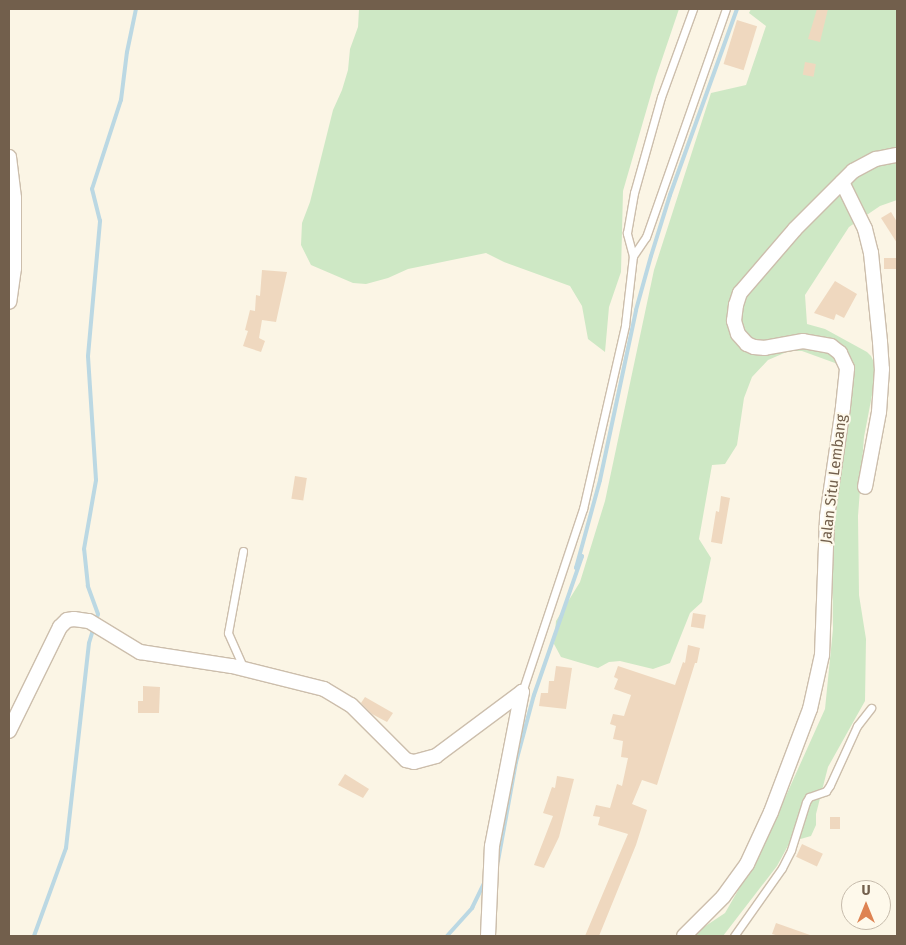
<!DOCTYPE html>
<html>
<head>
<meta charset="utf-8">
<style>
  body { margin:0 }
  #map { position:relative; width:906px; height:945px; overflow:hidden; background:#fbf5e5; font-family:"Fira Sans",sans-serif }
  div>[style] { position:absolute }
  .green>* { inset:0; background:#cee8c5 }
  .stream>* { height:4px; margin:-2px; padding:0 2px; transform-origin:2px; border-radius:2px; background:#bbd8e3 }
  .building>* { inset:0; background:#efd8bf; transform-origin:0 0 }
  .roads { filter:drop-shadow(1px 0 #ccbeac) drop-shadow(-1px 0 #ccbeac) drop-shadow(0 1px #ccbeac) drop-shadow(0 -1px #ccbeac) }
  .service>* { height:7px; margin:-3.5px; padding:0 3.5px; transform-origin:3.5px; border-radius:3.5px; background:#fff }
  .minor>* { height:14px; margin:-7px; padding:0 7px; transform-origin:7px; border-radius:7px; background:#fff }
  span { translate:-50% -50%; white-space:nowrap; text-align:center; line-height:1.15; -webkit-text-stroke:4px #fef9eb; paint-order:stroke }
  .street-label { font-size:15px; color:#725f4c }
  .frame { position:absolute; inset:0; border:10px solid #725f4c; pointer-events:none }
  .north { position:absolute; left:841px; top:880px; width:50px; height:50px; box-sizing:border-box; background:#fef9eb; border:1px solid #c6bbab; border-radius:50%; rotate:0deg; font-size:14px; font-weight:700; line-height:20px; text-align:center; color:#725f4c }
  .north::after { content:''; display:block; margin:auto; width:18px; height:22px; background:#de8352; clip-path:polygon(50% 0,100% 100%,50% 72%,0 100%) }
</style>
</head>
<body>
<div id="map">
  <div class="green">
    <div style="clip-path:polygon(359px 9px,679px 9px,656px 77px,623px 191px,621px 272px,609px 307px,605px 352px,588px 339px,582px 306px,570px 286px,504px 262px,486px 253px,408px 269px,388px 278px,366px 284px,353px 283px,311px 265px,301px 245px,302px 223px,310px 202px,333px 110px,342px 90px,348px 70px,350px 49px,358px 27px)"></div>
    <div style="clip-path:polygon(751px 9px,897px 9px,897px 200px,880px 206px,849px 227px,805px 295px,807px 324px,825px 329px,867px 352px,871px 356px,877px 369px,864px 437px,858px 516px,859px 595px,866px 639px,865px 701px,828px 767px,816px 814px,816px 825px,811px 836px,790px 842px,777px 866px,723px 936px,696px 936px,704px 927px,725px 913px,762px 849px,825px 709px,833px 629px,832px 540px,834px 498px,850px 377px,835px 363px,802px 351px,789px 351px,768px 360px,752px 377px,744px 398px,737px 445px,725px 464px,712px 465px,699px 539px,711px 558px,702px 602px,690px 613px,670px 663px,653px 669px,620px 661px,609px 662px,598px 668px,561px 657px,554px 644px,555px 632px,556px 621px,580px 582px,605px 501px,654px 270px,711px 93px,746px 85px,766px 26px,749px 13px)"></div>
  </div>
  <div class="stream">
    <div style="left:96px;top:621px;width:7px;rotate:-74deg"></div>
    <div style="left:98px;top:614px;width:30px;rotate:-110deg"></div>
    <div style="left:88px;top:586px;width:37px;rotate:-96deg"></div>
    <div style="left:84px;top:549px;width:70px;rotate:-80.1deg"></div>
    <div style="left:96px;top:480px;width:124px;rotate:-93.7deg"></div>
    <div style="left:88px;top:356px;width:136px;rotate:-84.9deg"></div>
    <div style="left:100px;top:221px;width:33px;rotate:-104deg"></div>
    <div style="left:92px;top:189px;width:94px;rotate:-72deg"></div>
    <div style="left:121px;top:100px;width:48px;rotate:-82.9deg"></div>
    <div style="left:127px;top:52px;width:44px;rotate:-78.2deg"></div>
    <div style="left:498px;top:861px;width:101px;rotate:-79.7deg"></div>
    <div style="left:516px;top:762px;width:69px;rotate:-75deg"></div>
    <div style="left:534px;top:695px;width:147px;rotate:-70.9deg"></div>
    <div style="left:582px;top:556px;width:13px;rotate:117deg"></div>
    <div style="left:576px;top:568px;width:91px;rotate:-74.7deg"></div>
    <div style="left:600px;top:480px;width:174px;rotate:-78deg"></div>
    <div style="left:636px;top:310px;width:56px;rotate:-74.5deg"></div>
    <div style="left:651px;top:256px;width:64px;rotate:-72.7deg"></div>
    <div style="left:670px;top:195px;width:198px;rotate:-70.2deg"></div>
    <div style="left:34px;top:936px;width:94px;rotate:-70deg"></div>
    <div style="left:66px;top:848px;width:206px;rotate:-83.6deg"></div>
    <div style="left:89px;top:643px;width:17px;rotate:-73deg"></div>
    <div style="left:447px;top:936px;width:38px;rotate:-48deg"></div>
    <div style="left:472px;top:908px;width:32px;rotate:-64deg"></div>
  </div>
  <div class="building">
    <div style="clip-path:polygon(817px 9px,828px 9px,820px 42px,808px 39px)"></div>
    <div style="left:737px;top:20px;width:21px;height:46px;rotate:17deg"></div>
    <div style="left:805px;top:62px;width:11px;height:13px;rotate:10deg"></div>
    <div style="clip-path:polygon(891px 212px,897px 222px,897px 243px,881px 218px)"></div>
    <div style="left:884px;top:258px;width:12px;height:11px"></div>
    <div style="clip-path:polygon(262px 270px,287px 272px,276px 322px,262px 320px,259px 338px,265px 341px,261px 352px,243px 346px,248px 331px,245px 330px,250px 310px,255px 311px,256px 295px,260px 296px)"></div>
    <div style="clip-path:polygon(835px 281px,857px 294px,844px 318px,836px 314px,834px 320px,814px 313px)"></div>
    <div style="left:295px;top:476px;width:12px;height:23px;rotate:9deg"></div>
    <div style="clip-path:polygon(721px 496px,730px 498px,722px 544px,711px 542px,716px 511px,719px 512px)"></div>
    <div style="left:693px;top:613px;width:13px;height:14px;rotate:9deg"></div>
    <div style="clip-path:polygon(688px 645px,700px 648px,697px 663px,695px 663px,657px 785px,642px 780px,632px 804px,647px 810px,636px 845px,599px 936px,585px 936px,628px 834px,598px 825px,600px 817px,593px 816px,596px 805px,610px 808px,617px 784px,622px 786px,628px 758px,621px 757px,623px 741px,613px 739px,616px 726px,610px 724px,613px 714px,624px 716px,631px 695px,614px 689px,618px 679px,614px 677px,618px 666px,675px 685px,683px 662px,685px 663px)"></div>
    <div style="clip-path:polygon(556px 666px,572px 668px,566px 709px,539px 706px,541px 693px,548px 693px,549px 681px,554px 681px)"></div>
    <div style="clip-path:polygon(143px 686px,160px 687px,159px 713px,138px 713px,138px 701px,143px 701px)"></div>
    <div style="clip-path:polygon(365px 697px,393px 713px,387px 722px,372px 714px,361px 703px)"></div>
    <div style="clip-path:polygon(345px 774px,369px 789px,363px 798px,338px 785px)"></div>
    <div style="clip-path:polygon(557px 776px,574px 779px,559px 837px,544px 868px,534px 865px,553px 816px,543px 813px,552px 787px,555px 788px)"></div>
    <div style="left:830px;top:817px;width:10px;height:12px"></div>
    <div style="left:802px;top:844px;width:23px;height:14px;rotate:25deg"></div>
    <div style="clip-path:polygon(776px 923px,810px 935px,810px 936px,779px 936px,772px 934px)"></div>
  </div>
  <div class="roads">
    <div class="service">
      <div style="left:633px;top:256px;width:23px;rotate:-56deg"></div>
      <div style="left:646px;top:237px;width:242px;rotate:-70.7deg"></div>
      <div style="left:243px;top:551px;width:83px;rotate:100.4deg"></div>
      <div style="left:228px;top:633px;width:39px;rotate:66deg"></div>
      <div style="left:522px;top:692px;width:193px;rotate:-71.6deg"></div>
      <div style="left:583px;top:509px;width:189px;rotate:-77.1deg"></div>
      <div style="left:625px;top:325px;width:69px;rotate:-83.4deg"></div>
      <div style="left:633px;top:256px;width:24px;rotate:-105deg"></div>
      <div style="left:627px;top:233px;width:41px;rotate:-80.1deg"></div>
      <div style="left:634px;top:193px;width:100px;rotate:-74.3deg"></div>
      <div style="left:661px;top:97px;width:94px;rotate:-70deg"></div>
      <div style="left:734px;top:936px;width:83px;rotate:-54.8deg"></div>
      <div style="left:782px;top:868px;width:20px;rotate:-63deg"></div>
      <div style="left:791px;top:850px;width:50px;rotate:-72.6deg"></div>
      <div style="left:806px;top:802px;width:6px;rotate:-59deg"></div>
      <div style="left:809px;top:797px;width:18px;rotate:-19deg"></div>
      <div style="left:826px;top:791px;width:7px;rotate:-56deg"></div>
      <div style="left:830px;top:785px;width:65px;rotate:-65.4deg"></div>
      <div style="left:857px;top:726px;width:23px;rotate:-52deg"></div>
    </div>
    <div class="minor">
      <div style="left:9px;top:157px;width:41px;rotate:83deg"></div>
      <div style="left:14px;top:198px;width:70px;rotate:90deg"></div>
      <div style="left:14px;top:268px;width:34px;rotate:98deg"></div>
      <div style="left:842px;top:182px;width:52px;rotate:63.9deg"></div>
      <div style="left:865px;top:229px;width:25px;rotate:76deg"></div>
      <div style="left:871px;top:253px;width:89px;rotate:84.2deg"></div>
      <div style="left:880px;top:342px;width:27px;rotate:86deg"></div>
      <div style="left:882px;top:369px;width:43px;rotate:94deg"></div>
      <div style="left:879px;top:412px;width:76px;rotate:100.6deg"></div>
      <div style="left:9px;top:731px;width:116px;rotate:-63.9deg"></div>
      <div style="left:60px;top:627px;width:10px;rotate:-45deg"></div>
      <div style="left:67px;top:620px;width:7px;rotate:-8deg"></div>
      <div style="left:74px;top:619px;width:15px;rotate:8deg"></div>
      <div style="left:89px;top:621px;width:60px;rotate:31.3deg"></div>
      <div style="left:140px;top:652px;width:93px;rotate:8.7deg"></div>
      <div style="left:232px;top:666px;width:95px;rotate:14deg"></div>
      <div style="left:324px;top:689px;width:31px;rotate:31deg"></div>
      <div style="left:351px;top:705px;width:78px;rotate:45deg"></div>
      <div style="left:406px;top:760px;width:8px;rotate:14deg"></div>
      <div style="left:414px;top:762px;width:23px;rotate:-15deg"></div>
      <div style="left:436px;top:756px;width:107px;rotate:-36.7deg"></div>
      <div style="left:488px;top:936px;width:90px;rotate:-87.5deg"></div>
      <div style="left:492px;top:846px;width:157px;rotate:-79deg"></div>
      <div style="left:684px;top:936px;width:55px;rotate:-45deg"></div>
      <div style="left:723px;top:897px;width:41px;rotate:-54deg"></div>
      <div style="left:747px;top:864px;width:57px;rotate:-65.2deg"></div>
      <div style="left:771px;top:812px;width:110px;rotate:-69.3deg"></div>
      <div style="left:810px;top:709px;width:55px;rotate:-77.5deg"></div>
      <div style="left:822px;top:655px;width:138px;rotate:-87.9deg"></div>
      <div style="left:827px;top:517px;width:111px;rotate:-81.7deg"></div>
      <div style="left:843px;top:407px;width:39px;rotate:-84deg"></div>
      <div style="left:847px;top:368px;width:17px;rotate:-115deg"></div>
      <div style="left:840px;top:353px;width:11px;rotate:-142deg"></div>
      <div style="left:831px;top:346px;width:28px;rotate:-170deg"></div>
      <div style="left:803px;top:341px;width:39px;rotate:170deg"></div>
      <div style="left:765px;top:348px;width:11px;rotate:-175deg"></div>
      <div style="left:754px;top:347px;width:8px;rotate:-157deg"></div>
      <div style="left:747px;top:344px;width:13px;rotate:-132deg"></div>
      <div style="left:738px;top:334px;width:14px;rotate:-107deg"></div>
      <div style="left:734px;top:321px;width:16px;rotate:-83deg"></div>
      <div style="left:736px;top:305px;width:13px;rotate:-72deg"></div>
      <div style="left:740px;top:293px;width:84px;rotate:-49.3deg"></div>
      <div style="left:795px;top:229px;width:82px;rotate:-45deg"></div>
      <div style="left:853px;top:171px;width:26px;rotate:-28deg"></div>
      <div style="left:876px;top:159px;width:21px;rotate:-11deg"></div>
    </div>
  </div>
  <div class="street-label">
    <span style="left:834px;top:479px;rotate:-83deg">Jalan Situ Lembang</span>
  </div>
  <div class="frame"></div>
  <div class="north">U</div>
</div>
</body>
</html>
